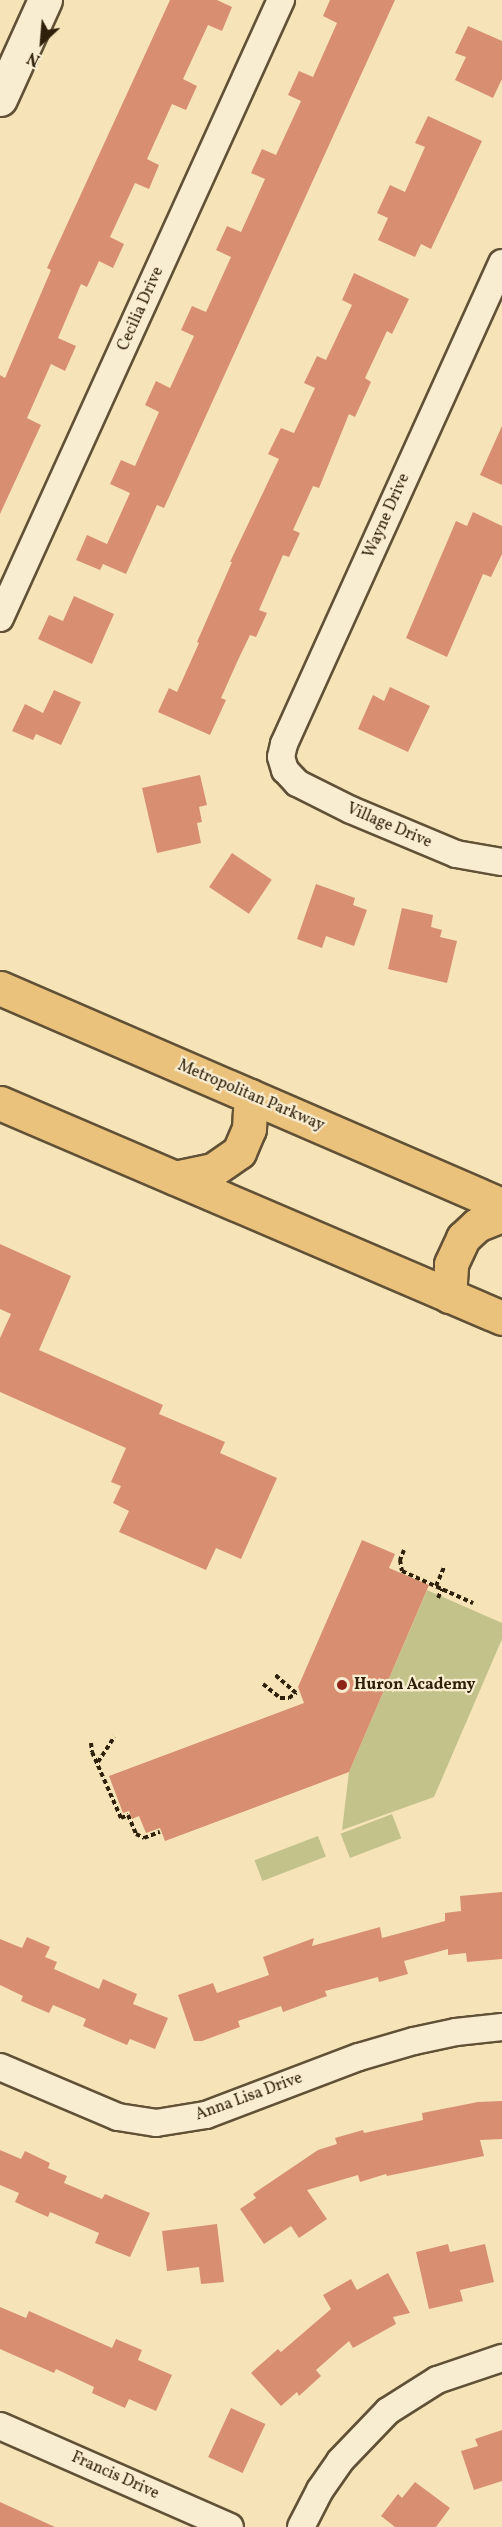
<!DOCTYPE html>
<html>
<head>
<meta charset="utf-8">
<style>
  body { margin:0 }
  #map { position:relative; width:502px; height:2527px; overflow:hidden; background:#f6e4b8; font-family:Vollkorn,serif }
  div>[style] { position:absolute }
  .green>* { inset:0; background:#c3c28a; transform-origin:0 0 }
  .building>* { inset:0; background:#d88f71; transform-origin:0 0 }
  .path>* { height:4px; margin-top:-2px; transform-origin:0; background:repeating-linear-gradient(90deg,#2f200b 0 4.5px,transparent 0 7.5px) }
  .roads { filter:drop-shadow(2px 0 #615136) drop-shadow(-2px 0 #615136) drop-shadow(0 2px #615136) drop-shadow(0 -2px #615136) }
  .street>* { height:26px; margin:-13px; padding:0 13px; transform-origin:13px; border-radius:13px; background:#f9edd1 }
  .secondary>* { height:33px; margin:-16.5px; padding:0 16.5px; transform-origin:16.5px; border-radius:16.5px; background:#f9edd1 }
  .primary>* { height:33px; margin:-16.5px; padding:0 16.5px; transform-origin:16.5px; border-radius:16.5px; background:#ebc27c }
  .dots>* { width:16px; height:16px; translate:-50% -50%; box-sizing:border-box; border:3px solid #f9edd1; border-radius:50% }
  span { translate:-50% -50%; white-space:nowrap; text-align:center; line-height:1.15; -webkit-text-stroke:4.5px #f9edd1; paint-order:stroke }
  .street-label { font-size:16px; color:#2f200b }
  .poi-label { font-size:16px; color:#2f200b; font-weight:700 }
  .left { translate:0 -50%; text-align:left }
  .north { position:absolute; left:12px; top:12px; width:60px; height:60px; -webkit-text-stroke:4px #f9edd1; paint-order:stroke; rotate:206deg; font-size:16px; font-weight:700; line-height:24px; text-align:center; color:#2f200b }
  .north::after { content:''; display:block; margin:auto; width:21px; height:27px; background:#2f200b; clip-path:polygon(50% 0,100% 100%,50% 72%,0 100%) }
</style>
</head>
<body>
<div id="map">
  <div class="green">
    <div style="clip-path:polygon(427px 1590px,502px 1623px,502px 1639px,434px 1797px,342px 1830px,349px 1772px)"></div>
    <div style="left:392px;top:1814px;width:26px;height:55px;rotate:69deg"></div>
    <div style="left:318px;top:1836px;width:22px;height:68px;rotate:69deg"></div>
  </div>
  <div class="building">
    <div style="clip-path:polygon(170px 0,217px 0,232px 7px,222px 31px,208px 25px,183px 79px,197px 86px,186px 110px,172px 104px,147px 159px,159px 165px,149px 189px,135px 183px,110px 237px,124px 244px,113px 268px,99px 261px,87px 287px,81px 284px,58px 338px,76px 346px,65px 371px,51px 364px,27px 418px,41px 425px,0 514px,0 375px,5px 378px,51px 270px,47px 268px)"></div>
    <div style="clip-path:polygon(330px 0,395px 0,164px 508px,157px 505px,126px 574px,103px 564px,100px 570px,76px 560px,87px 535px,107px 544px,130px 493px,110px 484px,121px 460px,135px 466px,159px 412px,145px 405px,156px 381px,170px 388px,194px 336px,181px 330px,192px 306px,206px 312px,231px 257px,216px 250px,227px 226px,241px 232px,265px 179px,251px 173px,262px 149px,276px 155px,301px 101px,288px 95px,299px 71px,313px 77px,337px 23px,323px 16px)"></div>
    <div style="clip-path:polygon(468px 26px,502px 41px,502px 79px,493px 98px,455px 80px,466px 57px,455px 53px)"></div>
    <div style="clip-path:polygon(428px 116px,482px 141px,431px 249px,421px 244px,415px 257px,378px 240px,388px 218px,377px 213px,390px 185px,405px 192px,425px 147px,415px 143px)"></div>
    <div style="clip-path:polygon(354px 273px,409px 299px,392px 334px,387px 331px,365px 378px,371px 382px,355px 417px,349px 414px,319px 488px,313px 486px,293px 530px,300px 533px,289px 557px,283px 555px,259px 610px,267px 613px,256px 637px,250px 635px,238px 660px,221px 698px,226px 700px,210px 735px,158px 712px,169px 688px,177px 692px,199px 643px,197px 642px,232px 562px,230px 562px,279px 459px,268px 454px,281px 428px,294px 433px,315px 388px,304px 383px,317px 356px,326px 360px,352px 305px,342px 300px)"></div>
    <div style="clip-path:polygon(502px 426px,502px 485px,480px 475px)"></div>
    <div style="clip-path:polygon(473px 512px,502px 526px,502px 554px,491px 577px,483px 574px,447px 657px,406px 638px,456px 521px,467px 526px)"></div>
    <div style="clip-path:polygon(74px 596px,114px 614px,92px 664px,38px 639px,49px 615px,63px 621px)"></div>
    <div style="clip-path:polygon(390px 687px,430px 706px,408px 752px,358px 729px,373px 695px,384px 701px)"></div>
    <div style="clip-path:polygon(54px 690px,81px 702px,61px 745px,36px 734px,33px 740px,12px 731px,25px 704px,43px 713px)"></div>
    <div style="clip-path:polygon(200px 775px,207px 805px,199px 807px,202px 822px,197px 823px,201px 843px,157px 853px,142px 788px)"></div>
    <div style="left:232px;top:853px;width:48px;height:41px;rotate:34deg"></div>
    <div style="clip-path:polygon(316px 884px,355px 898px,353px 905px,367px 910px,354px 946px,326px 936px,322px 948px,297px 939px)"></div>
    <div style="clip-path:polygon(402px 908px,433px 915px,431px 927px,442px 930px,440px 937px,457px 941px,447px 983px,388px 969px)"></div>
    <div style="clip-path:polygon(0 1244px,71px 1276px,39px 1350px,163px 1405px,159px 1414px,225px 1442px,220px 1453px,277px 1478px,241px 1559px,216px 1548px,206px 1570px,119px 1532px,129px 1511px,113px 1503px,121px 1486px,111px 1482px,126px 1448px,0 1392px,0 1338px,11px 1314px,0 1309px)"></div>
    <div style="clip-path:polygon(362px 1540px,395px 1554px,389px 1568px,429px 1585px,349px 1772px,165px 1841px,160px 1828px,146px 1833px,139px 1816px,132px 1819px,129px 1811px,123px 1813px,109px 1776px,304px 1703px,298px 1687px)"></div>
    <div style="clip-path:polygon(502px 1892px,502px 1959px,467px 1962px,466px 1953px,448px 1955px,448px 1949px,404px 1961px,408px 1974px,379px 1982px,378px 1977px,325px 1991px,327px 1996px,283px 2012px,281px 2006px,238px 2021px,240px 2027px,202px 2041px,194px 2041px,178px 1995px,213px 1983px,217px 1993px,269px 1975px,263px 1957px,314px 1938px,312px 1946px,380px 1927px,382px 1938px,445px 1921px,445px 1913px,461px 1911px,460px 1896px)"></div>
    <div style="clip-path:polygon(27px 1937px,50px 1947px,45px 1957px,57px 1962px,54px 1969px,99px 1989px,103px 1979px,137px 1994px,133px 2004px,168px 2018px,155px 2049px,130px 2039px,127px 2045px,83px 2026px,86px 2019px,53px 2005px,49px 2013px,21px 2001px,23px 1996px,0 1985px,0 1939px,22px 1948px)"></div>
    <div style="clip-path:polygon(502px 2101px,502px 2139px,480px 2140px,484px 2156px,387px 2176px,386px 2174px,360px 2182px,358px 2175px,307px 2190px,327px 2219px,299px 2238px,291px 2226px,264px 2244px,240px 2209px,256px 2198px,253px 2194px,318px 2150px,337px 2144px,335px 2138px,363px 2130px,364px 2133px,423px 2120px,422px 2113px,478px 2102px)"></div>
    <div style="clip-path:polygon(0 2150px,21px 2159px,25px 2151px,50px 2163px,48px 2168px,67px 2176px,64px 2183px,102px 2199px,105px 2194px,150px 2213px,130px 2257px,95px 2243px,99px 2233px,50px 2212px,48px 2217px,15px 2202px,19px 2193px,0 2185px)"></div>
    <div style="clip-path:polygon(217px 2224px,224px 2282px,201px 2284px,199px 2267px,167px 2271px,162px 2231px)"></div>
    <div style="clip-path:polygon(448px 2244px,450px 2252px,485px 2244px,494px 2282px,460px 2290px,463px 2301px,429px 2309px,416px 2252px)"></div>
    <div style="clip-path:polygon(388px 2273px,410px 2313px,393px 2317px,396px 2324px,353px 2348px,349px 2341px,316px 2370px,321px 2376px,299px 2396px,297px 2392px,281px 2406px,251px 2373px,278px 2349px,281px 2352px,331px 2309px,323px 2295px,351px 2279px,357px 2290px)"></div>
    <div style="clip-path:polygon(0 2307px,26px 2318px,29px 2311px,112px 2348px,116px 2339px,142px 2350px,138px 2360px,172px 2375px,156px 2411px,129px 2399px,125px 2408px,92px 2393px,94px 2387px,56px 2369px,54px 2373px,0 2349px)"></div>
    <div style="left:231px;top:2408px;width:38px;height:54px;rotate:25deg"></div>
    <div style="clip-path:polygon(502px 2430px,502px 2481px,474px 2490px,461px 2451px,478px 2446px,475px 2439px)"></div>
    <div style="clip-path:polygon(415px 2482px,450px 2508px,436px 2527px,395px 2527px,381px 2516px,398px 2494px,402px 2498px)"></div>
    <div style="clip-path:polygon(0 2502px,55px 2527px,0 2527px)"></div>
  </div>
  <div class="path">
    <div style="left:404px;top:1550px;width:11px;rotate:112deg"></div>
    <div style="left:400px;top:1560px;width:11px;rotate:80deg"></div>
    <div style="left:402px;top:1571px;width:78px;rotate:24.3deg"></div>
    <div style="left:436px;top:1586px;width:21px;rotate:-67deg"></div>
    <div style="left:438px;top:1598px;width:10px;rotate:-66deg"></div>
    <div style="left:263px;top:1684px;width:22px;rotate:39deg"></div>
    <div style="left:280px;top:1698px;width:9px"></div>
    <div style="left:289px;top:1698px;width:9px;rotate:-36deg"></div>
    <div style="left:296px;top:1693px;width:29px;rotate:-139deg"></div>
    <div style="left:91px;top:1743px;width:9px;rotate:84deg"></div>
    <div style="left:92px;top:1752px;width:72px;rotate:66.3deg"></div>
    <div style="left:121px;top:1818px;width:8px;rotate:-23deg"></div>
    <div style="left:128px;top:1815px;width:21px;rotate:67deg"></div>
    <div style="left:136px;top:1834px;width:9px;rotate:27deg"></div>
    <div style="left:144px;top:1838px;width:17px;rotate:-21deg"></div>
    <div style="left:98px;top:1762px;width:30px;rotate:-57deg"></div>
  </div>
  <div class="roads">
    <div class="street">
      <div style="left:502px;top:263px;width:528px;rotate:114.38deg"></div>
      <div style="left:284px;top:744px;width:13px;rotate:103deg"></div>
      <div style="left:281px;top:757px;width:14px;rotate:73deg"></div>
      <div style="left:285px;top:770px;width:18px;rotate:47deg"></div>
      <div style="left:297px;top:783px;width:60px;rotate:26.6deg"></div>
      <div style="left:351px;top:810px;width:114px;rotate:22.7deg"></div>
      <div style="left:456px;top:854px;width:47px;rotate:9.9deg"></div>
      <div style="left:0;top:618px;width:679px;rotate:-65.55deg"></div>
      <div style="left:0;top:2067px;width:128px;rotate:23deg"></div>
      <div style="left:118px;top:2117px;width:38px;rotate:9deg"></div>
      <div style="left:156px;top:2123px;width:51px;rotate:-9.1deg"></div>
      <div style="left:206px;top:2115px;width:164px;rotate:-20.8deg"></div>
      <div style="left:359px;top:2057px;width:57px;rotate:-16.2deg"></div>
      <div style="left:414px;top:2041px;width:43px;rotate:-12.1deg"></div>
      <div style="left:456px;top:2032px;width:46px;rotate:-6.2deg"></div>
      <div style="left:0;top:2426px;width:251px;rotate:23.7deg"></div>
      <div style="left:301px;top:2527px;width:42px;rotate:-62.8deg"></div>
      <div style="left:320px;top:2490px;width:35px;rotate:-55deg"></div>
      <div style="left:340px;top:2461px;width:69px;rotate:-46.2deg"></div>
      <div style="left:388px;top:2411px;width:58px;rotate:-32.3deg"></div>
      <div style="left:437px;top:2380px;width:69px;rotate:-18.7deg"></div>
    </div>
    <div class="secondary">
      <div style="left:0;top:99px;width:109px;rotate:-65.6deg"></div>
    </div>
    <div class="primary">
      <div style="left:0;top:988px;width:547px;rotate:23.38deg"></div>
      <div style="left:0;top:1103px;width:546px;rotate:23.18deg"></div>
      <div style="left:175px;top:1178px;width:39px;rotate:-12deg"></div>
      <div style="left:213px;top:1170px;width:32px;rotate:-35deg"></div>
      <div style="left:239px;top:1152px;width:25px;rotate:-67deg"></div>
      <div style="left:249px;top:1129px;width:33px;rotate:-87deg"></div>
      <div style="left:449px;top:1296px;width:32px;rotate:-86deg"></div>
      <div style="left:451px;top:1264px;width:29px;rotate:-65deg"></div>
      <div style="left:463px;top:1238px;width:19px;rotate:-43deg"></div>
      <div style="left:477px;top:1225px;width:27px;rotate:-22deg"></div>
    </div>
  </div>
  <div class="dots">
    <div style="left:342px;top:1685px;background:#8f2418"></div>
  </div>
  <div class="street-label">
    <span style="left:141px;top:309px;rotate:-66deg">Cecilia Drive</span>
    <span style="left:387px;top:516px;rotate:-66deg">Wayne Drive</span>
    <span style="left:389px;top:826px;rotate:23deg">Village Drive</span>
    <span style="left:251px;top:1096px;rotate:23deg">Metropolitan Parkway</span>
    <span style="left:249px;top:2097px;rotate:-20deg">Anna Lisa Drive</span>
    <span style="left:115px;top:2476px;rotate:24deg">Francis Drive</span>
  </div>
  <div class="poi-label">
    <span class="left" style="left:354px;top:1685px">Huron Academy</span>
  </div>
  <div class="north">N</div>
</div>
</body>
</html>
